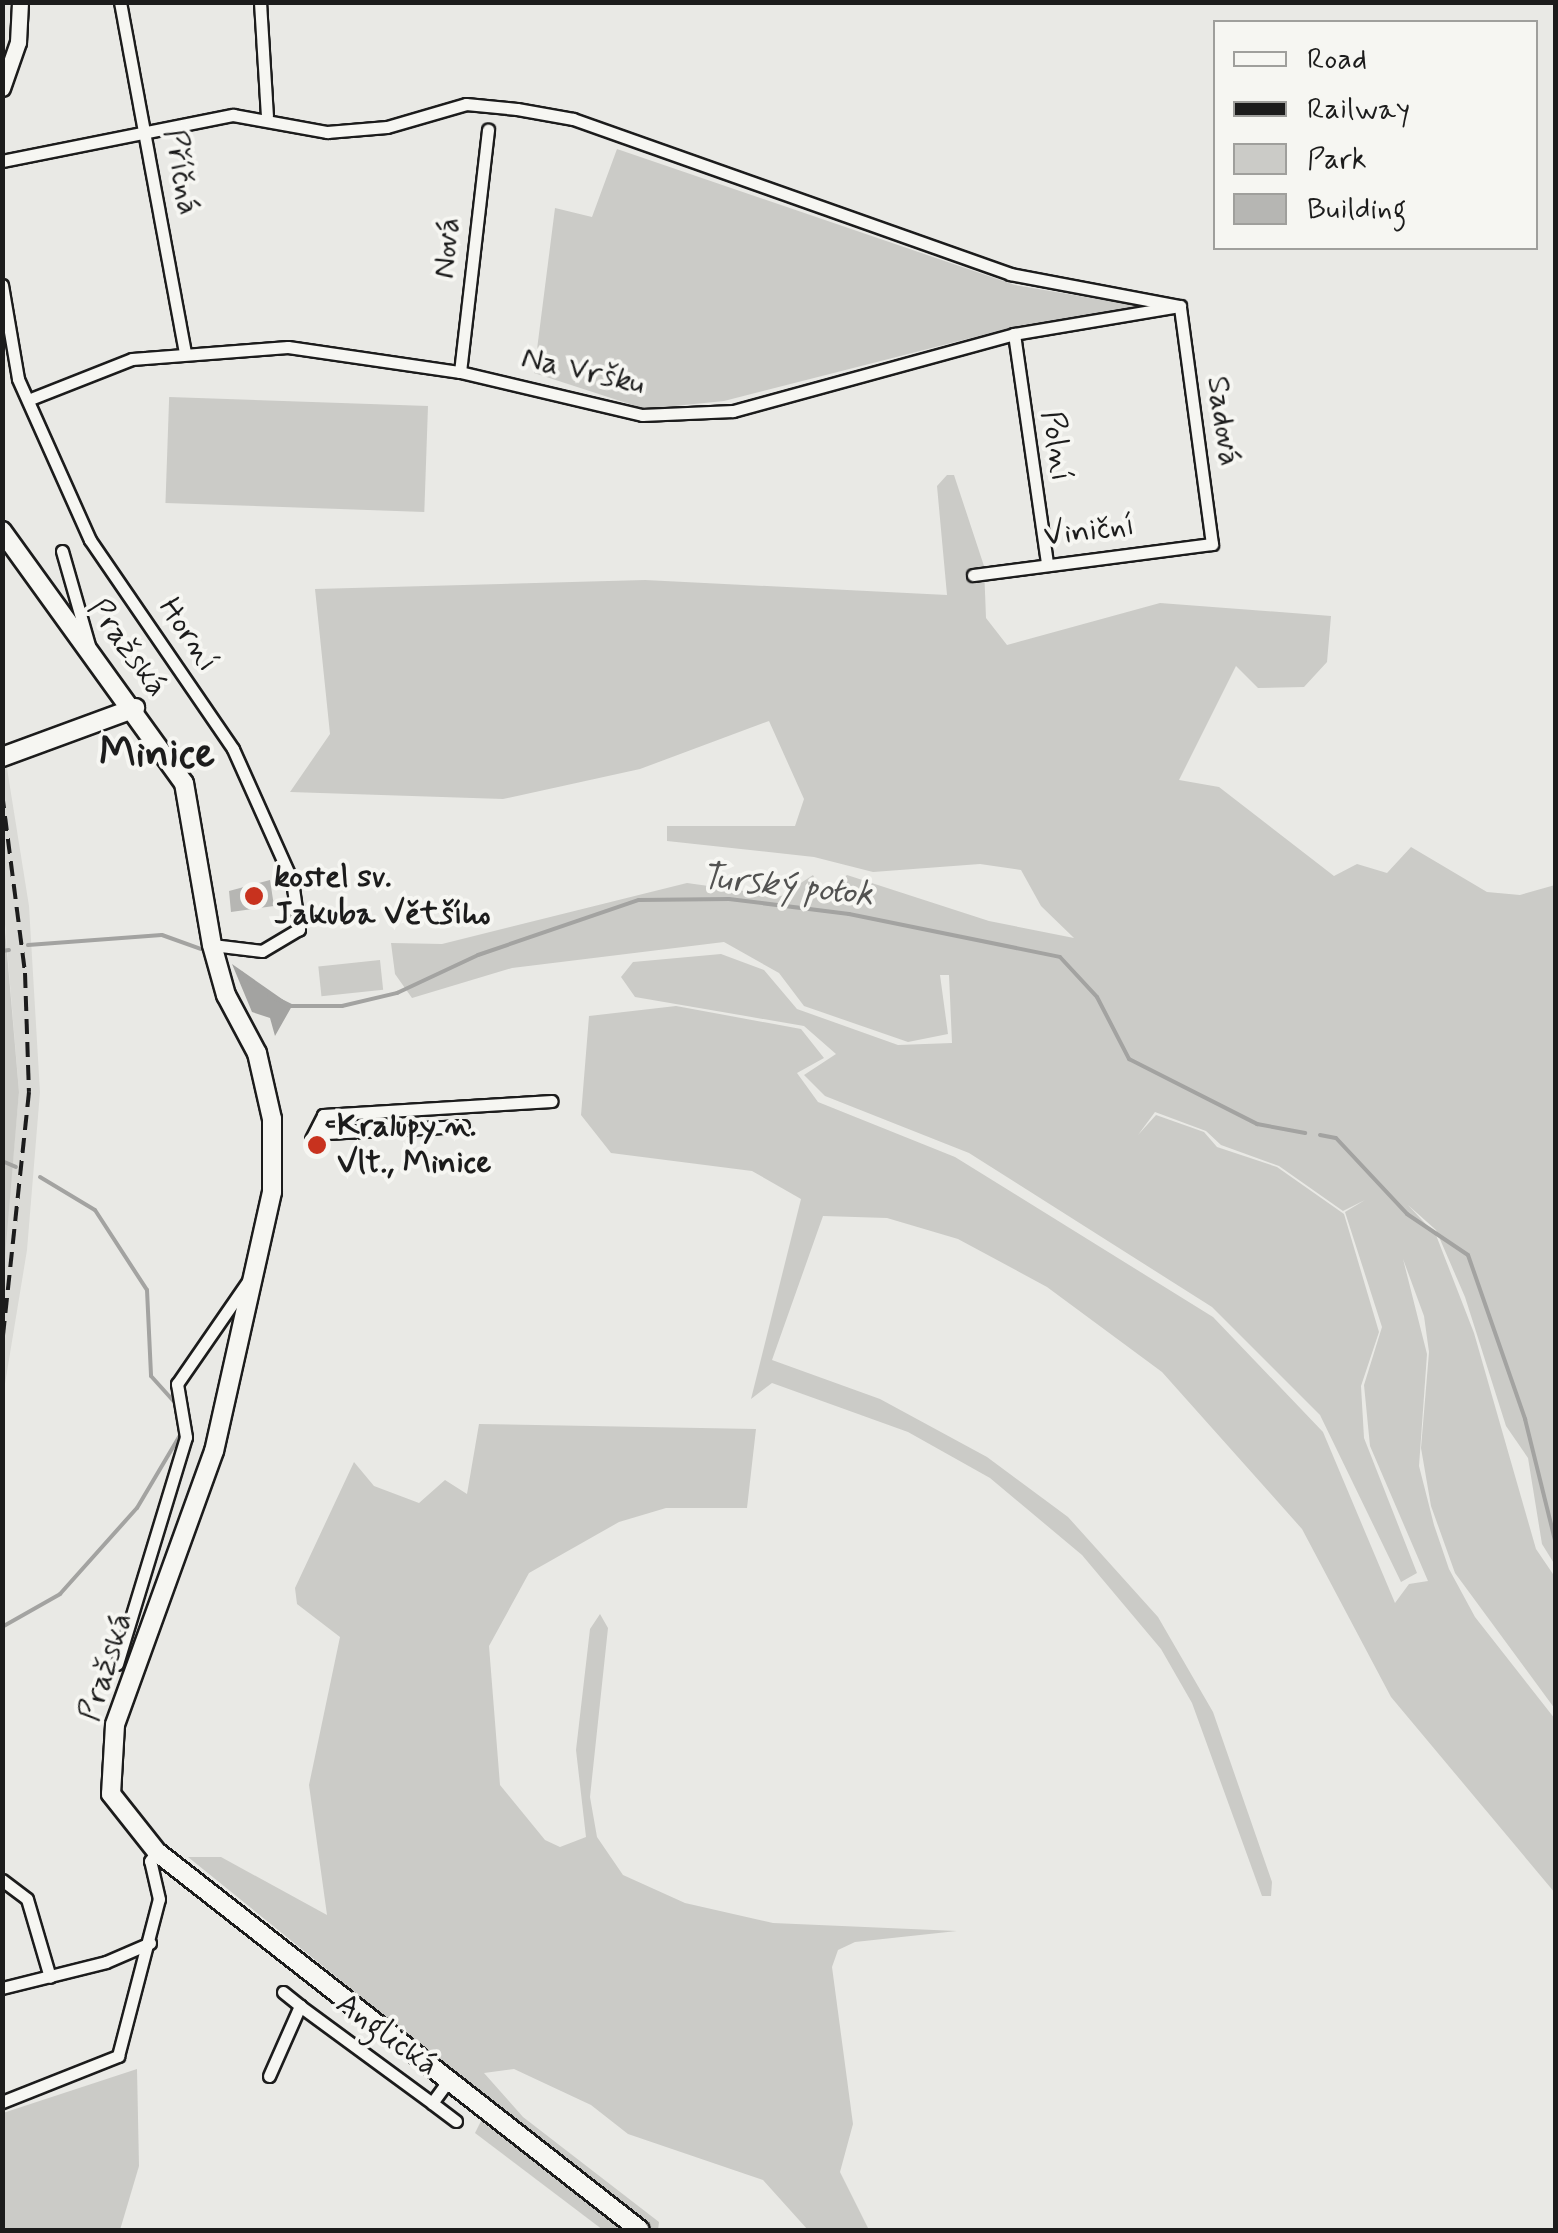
<!DOCTYPE html>
<html>
<head>
<meta charset="utf-8">
<style>
  body { margin:0 }
  #map { position:relative; width:1558px; height:2233px; overflow:hidden; background:#e9e9e5; font-family:Mynerve,sans-serif }
  div>[style] { position:absolute }
  .built>* { inset:0; background:#dadad6 }
  .green>* { inset:0; background:#cbcbc7; transform-origin:0 0 }
  .water>* { inset:0; background:#a3a3a1 }
  .stream>* { height:4px; margin:-2px; padding:0 2px; transform-origin:2px; border-radius:2px; background:#a3a3a1 }
  .building>* { inset:0; background:#b6b6b3 }
  .roads { filter:drop-shadow(2px 0 #1c1c1c) drop-shadow(-2px 0 #1c1c1c) drop-shadow(0 2px #1c1c1c) drop-shadow(0 -2px #1c1c1c) }
  .minor>* { height:11px; margin:-5.5px; padding:0 5.5px; transform-origin:5.5px; border-radius:5.5px; background:#f6f6f2 }
  .tertiary>* { height:15px; margin:-7.5px; padding:0 7.5px; transform-origin:7.5px; border-radius:7.5px; background:#f6f6f2 }
  .secondary>* { height:18px; margin:-9px; padding:0 9px; transform-origin:9px; border-radius:9px; background:#f6f6f2 }
  .rail>* { height:4px; margin-top:-2px; transform-origin:0; background:repeating-linear-gradient(90deg,#1c1c1c 0 15px,transparent 0 23px) }
  .dots>* { width:28px; height:28px; translate:-50% -50%; box-sizing:border-box; border:5px solid #f6f6f2; border-radius:50% }
  span { translate:-50% -50%; white-space:nowrap; text-align:center; line-height:1.15; -webkit-text-stroke:8px #f6f6f2; paint-order:stroke }
  .street-label { font-size:32px; color:#1c1c1c }
  .poi-label { font-size:32px; color:#1c1c1c; font-weight:700 }
  .left { translate:0 -50%; text-align:left }
  .water-label { font-size:35px; color:#525251; font-style:italic }
  .district-label { font-size:42px; color:#1c1c1c; font-weight:700 }
  .frame { position:absolute; inset:0; border:5px solid #1c1c1c; pointer-events:none }
  .legend { position:absolute; left:1213px; top:20px; width:325px; height:230px; box-sizing:border-box; background:#f6f6f2; border:2px solid #9f9f9c; margin:0; padding:12px 18px; list-style:none; font-size:30px; color:#1c1c1c }
  .legend li { display:flex; align-items:center; gap:20px; height:50px }
  .legend b { width:50px; border:2px solid #9f9f9c }
</style>
</head>
<body>
<div id="map">
  <div class="built">
    <div style="clip-path:polygon(2px 737px,29px 906px,40px 1092px,27px 1250px,3px 1396px,2px 1280px,19px 1092px,2px 888px)"></div>
  </div>
  <div class="green">
    <div style="clip-path:polygon(617px 149px,1015px 285px,1145px 307px,1022px 325px,724px 401px,645px 409px,534px 373px,555px 208px,592px 217px)"></div>
    <div style="left:428px;top:406px;width:106px;height:259px;rotate:92deg"></div>
    <div style="clip-path:polygon(947px 475px,954px 475px,984px 566px,986px 618px,1007px 645px,1160px 603px,1331px 616px,1327px 662px,1304px 687px,1258px 688px,1236px 666px,1179px 780px,1219px 787px,1334px 876px,1357px 864px,1387px 873px,1411px 847px,1487px 892px,1520px 895px,1555px 885px,1555px 1565px,1542px 1544px,1528px 1458px,1506px 1426px,1465px 1297px,1436px 1230px,1408px 1205px,1436px 1235px,1474px 1333px,1536px 1549px,1555px 1577px,1555px 1709px,1455px 1573px,1431px 1506px,1421px 1448px,1429px 1352px,1424px 1316px,1403px 1259px,1427px 1354px,1419px 1466px,1434px 1525px,1449px 1569px,1475px 1617px,1555px 1719px,1555px 1893px,1391px 1697px,1302px 1529px,1162px 1372px,1047px 1287px,958px 1239px,887px 1218px,823px 1216px,772px 1360px,880px 1399px,987px 1457px,1068px 1517px,1158px 1617px,1213px 1712px,1272px 1882px,1271px 1896px,1262px 1896px,1192px 1703px,1161px 1649px,1082px 1555px,990px 1478px,908px 1432px,772px 1383px,751px 1399px,801px 1199px,752px 1171px,611px 1153px,581px 1115px,589px 1016px,676px 1006px,801px 1029px,824px 1058px,797px 1073px,818px 1102px,955px 1157px,1213px 1317px,1323px 1432px,1395px 1603px,1409px 1584px,1428px 1581px,1370px 1446px,1364px 1385px,1382px 1327px,1345px 1212px,1365px 1200px,1343px 1211px,1279px 1166px,1221px 1145px,1206px 1131px,1155px 1112px,1138px 1135px,1156px 1115px,1204px 1132px,1217px 1147px,1277px 1167px,1344px 1214px,1379px 1332px,1361px 1386px,1364px 1438px,1417px 1573px,1401px 1582px,1320px 1415px,1212px 1307px,969px 1153px,825px 1096px,804px 1075px,836px 1054px,804px 1026px,635px 997px,621px 977px,633px 962px,721px 954px,764px 970px,797px 1009px,898px 1045px,952px 1043px,949px 975px,940px 975px,948px 1034px,908px 1042px,804px 1006px,779px 973px,724px 942px,512px 968px,412px 998px,395px 974px,391px 943px,442px 944px,687px 883px,781px 896px,813px 875px,823px 895px,847px 875px,989px 921px,1074px 938px,1041px 906px,1021px 870px,980px 864px,873px 872px,814px 857px,667px 841px,667px 826px,795px 826px,804px 799px,769px 721px,640px 769px,503px 799px,290px 792px,330px 734px,315px 589px,645px 580px,947px 595px,937px 486px)"></div>
    <div style="clip-path:polygon(2px 895px,19px 1092px,3px 1280px,2px 1280px)"></div>
    <div style="left:380px;top:960px;width:30px;height:62px;rotate:84deg"></div>
    <div style="clip-path:polygon(479px 1424px,756px 1429px,747px 1508px,666px 1508px,619px 1522px,529px 1573px,489px 1646px,500px 1785px,545px 1840px,560px 1847px,586px 1837px,576px 1750px,590px 1629px,600px 1614px,608px 1628px,590px 1797px,597px 1837px,623px 1875px,685px 1903px,773px 1923px,957px 1931px,855px 1942px,838px 1950px,832px 1967px,853px 2124px,840px 2172px,869px 2230px,808px 2230px,763px 2180px,628px 2134px,591px 2105px,514px 2069px,484px 2073px,523px 2117px,659px 2222px,658px 2230px,649px 2230px,188px 1857px,221px 1857px,327px 1915px,309px 1785px,340px 1637px,297px 1604px,295px 1588px,354px 1462px,374px 1486px,419px 1503px,445px 1480px,467px 1494px)"></div>
    <div style="clip-path:polygon(137px 2069px,139px 2166px,120px 2230px,3px 2230px,3px 2113px)"></div>
    <div style="clip-path:polygon(481px 2121px,606px 2213px,628px 2230px,603px 2230px,475px 2133px)"></div>
  </div>
  <div class="water">
    <div style="clip-path:polygon(232px 964px,292px 1006px,275px 1036px,270px 1018px,252px 1012px)"></div>
  </div>
  <div class="stream">
    <div style="left:28px;top:945px;width:134px;rotate:-4.3deg"></div>
    <div style="left:162px;top:935px;width:41px;rotate:19.7deg"></div>
    <div style="left:2px;top:951px;width:7px;rotate:-8deg"></div>
    <div style="left:241px;top:973px;width:21px;rotate:41deg"></div>
    <div style="left:269px;top:995px;width:25px;rotate:26deg"></div>
    <div style="left:292px;top:1006px;width:50px"></div>
    <div style="left:342px;top:1006px;width:57px;rotate:-13.3deg"></div>
    <div style="left:397px;top:993px;width:89px;rotate:-25.1deg"></div>
    <div style="left:478px;top:955px;width:170px;rotate:-18.9deg"></div>
    <div style="left:639px;top:900px;width:90px;rotate:-0.6deg"></div>
    <div style="left:729px;top:899px;width:121px;rotate:7.1deg"></div>
    <div style="left:849px;top:914px;width:215px;rotate:11.5deg"></div>
    <div style="left:1060px;top:957px;width:54px;rotate:47.2deg"></div>
    <div style="left:1097px;top:997px;width:70px;rotate:62.7deg"></div>
    <div style="left:1129px;top:1059px;width:144px;rotate:26.9deg"></div>
    <div style="left:1257px;top:1124px;width:49px;rotate:10.6deg"></div>
    <div style="left:1320px;top:1135px;width:16px;rotate:11deg"></div>
    <div style="left:1336px;top:1138px;width:104px;rotate:46.9deg"></div>
    <div style="left:1407px;top:1214px;width:73px;rotate:33.9deg"></div>
    <div style="left:1468px;top:1255px;width:174px;rotate:70.8deg"></div>
    <div style="left:1525px;top:1419px;width:129px;rotate:76.1deg"></div>
    <div style="left:2px;top:1161px;width:15px;rotate:23deg"></div>
    <div style="left:40px;top:1177px;width:64px;rotate:31deg"></div>
    <div style="left:95px;top:1210px;width:95px;rotate:57deg"></div>
    <div style="left:147px;top:1290px;width:86px;rotate:87.3deg"></div>
    <div style="left:151px;top:1376px;width:38px;rotate:48deg"></div>
    <div style="left:2px;top:1627px;width:67px;rotate:-29.6deg"></div>
    <div style="left:60px;top:1594px;width:115px;rotate:-48.2deg"></div>
    <div style="left:137px;top:1508px;width:88px;rotate:-59.4deg"></div>
  </div>
  <div class="building">
    <div style="clip-path:polygon(270px 880px,274px 906px,231px 912px,229px 891px)"></div>
  </div>
  <div class="roads">
    <div class="minor">
      <div style="left:120px;top:2px;width:357px;rotate:79.5deg"></div>
      <div style="left:260px;top:2px;width:114px;rotate:86.5deg"></div>
      <div style="left:2px;top:161px;width:236px;rotate:-11.3deg"></div>
      <div style="left:233px;top:115px;width:96px;rotate:10.3deg"></div>
      <div style="left:327px;top:132px;width:60px;rotate:-4.8deg"></div>
      <div style="left:387px;top:127px;width:82px;rotate:-16.2deg"></div>
      <div style="left:466px;top:104px;width:51px;rotate:5.6deg"></div>
      <div style="left:517px;top:109px;width:57px;rotate:10.1deg"></div>
      <div style="left:573px;top:119px;width:464px;rotate:19.5deg"></div>
      <div style="left:1010px;top:274px;width:173px;rotate:10.7deg"></div>
      <div style="left:2px;top:285px;width:95px;rotate:80.3deg"></div>
      <div style="left:18px;top:379px;width:176px;rotate:65.9deg"></div>
      <div style="left:90px;top:540px;width:253px;rotate:55.6deg"></div>
      <div style="left:233px;top:749px;width:145px;rotate:65.9deg"></div>
      <div style="left:292px;top:881px;width:49px;rotate:81.7deg"></div>
      <div style="left:299px;top:929px;width:43px;rotate:149.3deg"></div>
      <div style="left:262px;top:951px;width:50px;rotate:-173.2deg"></div>
      <div style="left:1014px;top:334px;width:232px;rotate:81.8deg"></div>
      <div style="left:460px;top:372px;width:244px;rotate:-83.4deg"></div>
      <div style="left:33px;top:398px;width:106px;rotate:-21.5deg"></div>
      <div style="left:132px;top:359px;width:156px;rotate:-4.4deg"></div>
      <div style="left:288px;top:347px;width:174px;rotate:8.3deg"></div>
      <div style="left:460px;top:372px;width:187px;rotate:13.3deg"></div>
      <div style="left:642px;top:415px;width:91px;rotate:-2.5deg"></div>
      <div style="left:733px;top:411px;width:291px;rotate:-15.3deg"></div>
      <div style="left:1014px;top:334px;width:168px;rotate:-9.6deg"></div>
      <div style="left:62px;top:551px;width:98px;rotate:74deg"></div>
      <div style="left:973px;top:575px;width:241px;rotate:-7.4deg"></div>
      <div style="left:1212px;top:544px;width:240px;rotate:-97.7deg"></div>
      <div style="left:318px;top:1126px;width:11px;rotate:41deg"></div>
      <div style="left:326px;top:1133px;width:137px;rotate:-2.9deg"></div>
      <div style="left:311px;top:1139px;width:27px;rotate:-63deg"></div>
      <div style="left:323px;top:1115px;width:229px;rotate:-3.5deg"></div>
      <div style="left:117px;top:1664px;width:237px;rotate:-73.1deg"></div>
      <div style="left:186px;top:1437px;width:54px;rotate:-99.6deg"></div>
      <div style="left:177px;top:1384px;width:129px;rotate:-55.4deg"></div>
      <div style="left:2px;top:1880px;width:31px;rotate:37deg"></div>
      <div style="left:27px;top:1899px;width:81px;rotate:73.6deg"></div>
      <div style="left:2px;top:1988px;width:107px;rotate:-14deg"></div>
      <div style="left:106px;top:1962px;width:48px;rotate:-23.4deg"></div>
      <div style="left:283px;top:1992px;width:22px;rotate:39deg"></div>
      <div style="left:269px;top:2076px;width:77px;rotate:-66.1deg"></div>
      <div style="left:300px;top:2006px;width:164px;rotate:36.3deg"></div>
      <div style="left:432px;top:2103px;width:27px;rotate:-54deg"></div>
      <div style="left:2px;top:2102px;width:125px;rotate:-21.6deg"></div>
      <div style="left:118px;top:2056px;width:162px;rotate:-75.4deg"></div>
      <div style="left:159px;top:1899px;width:39px;rotate:-103deg"></div>
      <div style="left:150px;top:1861px;width:11px;rotate:-52deg"></div>
      <div style="left:432px;top:2103px;width:30px;rotate:37deg"></div>
    </div>
    <div class="tertiary">
      <div style="left:2px;top:88px;width:49px;rotate:-70.8deg"></div>
      <div style="left:18px;top:42px;width:40px;rotate:-87.1deg"></div>
    </div>
    <div class="secondary">
      <div style="left:2px;top:531px;width:311px;rotate:54.2deg"></div>
      <div style="left:184px;top:783px;width:164px;rotate:80.2deg"></div>
      <div style="left:212px;top:945px;width:52px;rotate:74.4deg"></div>
      <div style="left:226px;top:995px;width:66px;rotate:61.9deg"></div>
      <div style="left:257px;top:1053px;width:68px;rotate:77.2deg"></div>
      <div style="left:272px;top:1119px;width:73px;rotate:90deg"></div>
      <div style="left:272px;top:1192px;width:265px;rotate:102.6deg"></div>
      <div style="left:214px;top:1451px;width:291px;rotate:109.9deg"></div>
      <div style="left:115px;top:1725px;width:69px;rotate:93.3deg"></div>
      <div style="left:111px;top:1794px;width:74px;rotate:51.6deg"></div>
      <div style="left:157px;top:1852px;width:613px;rotate:38.05deg"></div>
      <div style="left:2px;top:757px;width:142px;rotate:-20.2deg"></div>
    </div>
  </div>
  <div class="rail">
    <div style="left:2px;top:793px;width:181px;rotate:82.7deg"></div>
    <div style="left:25px;top:973px;width:119px;rotate:88.1deg"></div>
    <div style="left:29px;top:1092px;width:252px;rotate:96.1deg"></div>
  </div>
  <div class="dots">
    <div style="left:254px;top:896px;background:#c8321e"></div>
    <div style="left:317px;top:1145px;background:#c8321e"></div>
  </div>
  <div class="street-label">
    <span style="left:181px;top:172px;rotate:80deg">Příčná</span>
    <span style="left:447px;top:248px;rotate:-84deg">Nová</span>
    <span style="left:583px;top:371px;rotate:13deg">Na Vršku</span>
    <span style="left:1223px;top:421px;rotate:82deg">Sadová</span>
    <span style="left:1056px;top:446px;rotate:82deg">Polní</span>
    <span style="left:1089px;top:531px;rotate:-7deg">Viniční</span>
    <span style="left:188px;top:635px;rotate:56deg">Horní</span>
    <span style="left:127px;top:648px;rotate:54deg">Pražská</span>
    <span style="left:106px;top:1667px;rotate:-72deg">Pražská</span>
    <span style="left:387px;top:2035px;rotate:36deg">Anglická</span>
  </div>
  <div class="poi-label">
    <span class="left" style="left:274px;top:896px">kostel sv.<br>Jakuba Většího</span>
    <span class="left" style="left:337px;top:1145px">Kralupy n.<br>Vlt., Minice</span>
  </div>
  <div class="water-label">
    <span style="left:787px;top:886px;rotate:6deg">Turský potok</span>
  </div>
  <div class="district-label">
    <span style="left:157px;top:755px">Minice</span>
  </div>
  <div class="frame"></div>
  <ul class="legend">
  <li><b style="height:12px;background:#f6f6f2"></b>Road</li>
  <li><b style="height:12px;background:#1c1c1c"></b>Railway</li>
  <li><b style="height:28px;background:#cbcbc7"></b>Park</li>
  <li><b style="height:28px;background:#b6b6b3"></b>Building</li>
  </ul>
</div>
</body>
</html>
